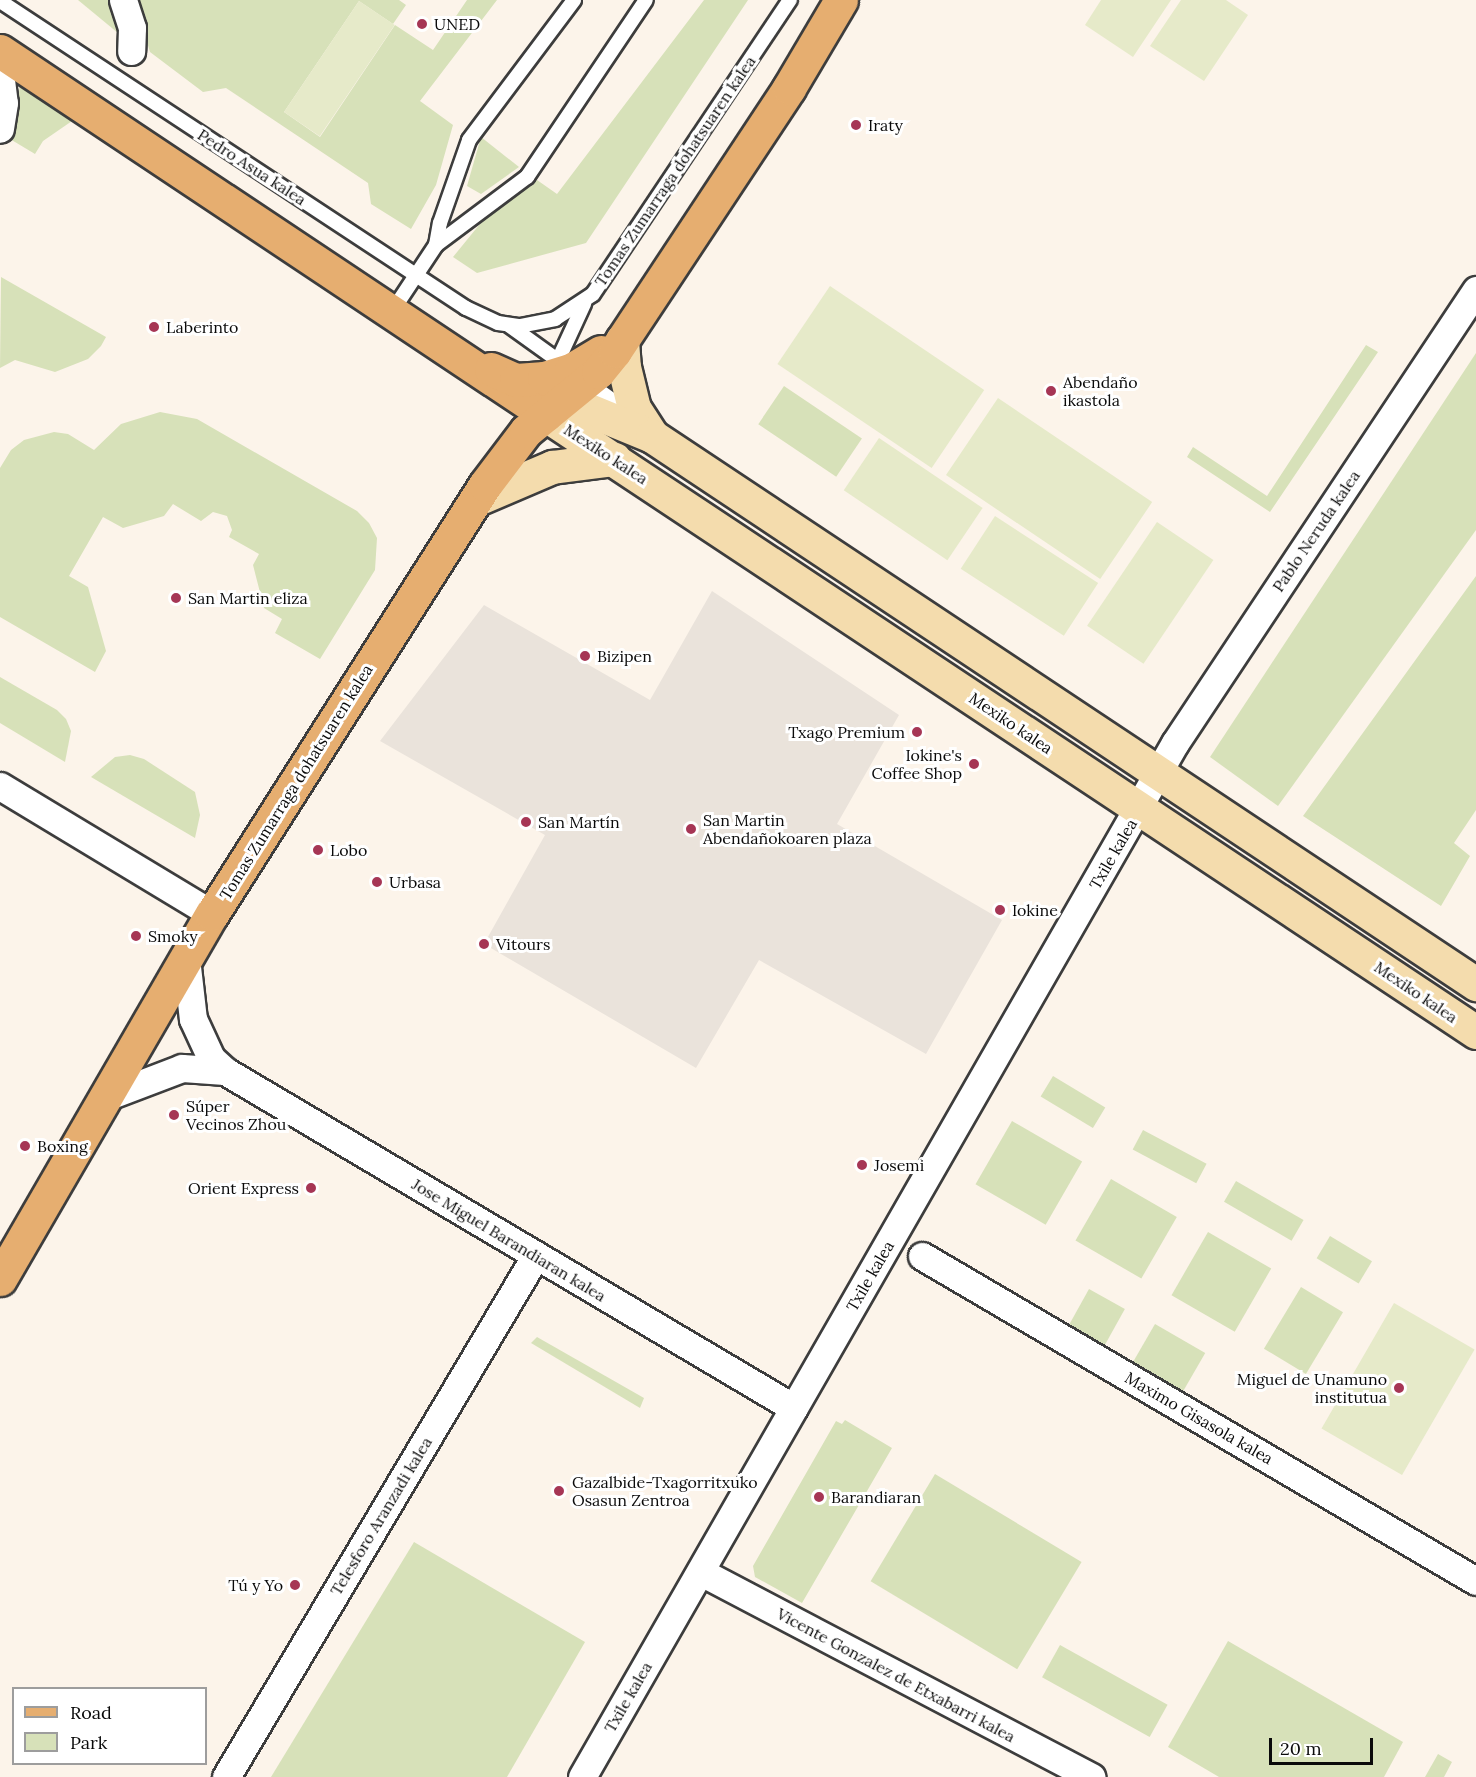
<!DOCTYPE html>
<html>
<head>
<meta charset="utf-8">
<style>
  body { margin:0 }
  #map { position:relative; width:1476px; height:1777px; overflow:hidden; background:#fcf4ea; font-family:Lora,serif }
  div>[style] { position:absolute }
  .green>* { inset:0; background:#d7e1b9; transform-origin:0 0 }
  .pitch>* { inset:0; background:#e6eac9; transform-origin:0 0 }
  .plaza>* { inset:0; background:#eae3db }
  .roads { filter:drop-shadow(2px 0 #3d3d3d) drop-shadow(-2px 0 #3d3d3d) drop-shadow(0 2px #3d3d3d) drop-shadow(0 -2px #3d3d3d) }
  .lane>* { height:14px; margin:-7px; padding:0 7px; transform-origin:7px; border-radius:7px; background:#fff }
  .street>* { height:27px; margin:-13.5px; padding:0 13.5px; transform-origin:13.5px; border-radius:13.5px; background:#fff }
  .secondary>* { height:33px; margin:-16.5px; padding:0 16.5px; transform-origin:16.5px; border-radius:16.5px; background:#f4dcad }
  .primary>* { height:33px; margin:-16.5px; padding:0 16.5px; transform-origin:16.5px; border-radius:16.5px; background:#e6ae70 }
  .dots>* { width:16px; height:16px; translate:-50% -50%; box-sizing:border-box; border:3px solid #fff; border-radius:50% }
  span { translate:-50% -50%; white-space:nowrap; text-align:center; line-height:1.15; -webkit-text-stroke:6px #fff; paint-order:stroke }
  .poi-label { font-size:16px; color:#0a0a0a }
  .left { translate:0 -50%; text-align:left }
  .right { translate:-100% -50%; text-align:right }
  .street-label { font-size:16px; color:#0a0a0a }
  .legend { position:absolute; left:12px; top:1687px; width:195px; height:78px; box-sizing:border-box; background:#fff; border:2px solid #9d9d9d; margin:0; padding:8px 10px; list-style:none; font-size:18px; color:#0a0a0a }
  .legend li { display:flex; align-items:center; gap:12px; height:30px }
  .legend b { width:30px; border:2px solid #9d9d9d }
  .scale { position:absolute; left:1269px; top:1738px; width:104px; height:27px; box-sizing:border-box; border:3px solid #0a0a0a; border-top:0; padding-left:8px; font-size:18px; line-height:21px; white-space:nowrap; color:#0a0a0a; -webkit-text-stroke:4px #fff; paint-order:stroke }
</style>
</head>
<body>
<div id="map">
  <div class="green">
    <div style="clip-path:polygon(78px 0,114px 0,121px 25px,118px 33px)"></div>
    <div style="clip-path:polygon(134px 0,399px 0,406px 5px,393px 24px,359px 1px,284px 112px,320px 137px,395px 25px,433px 50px,467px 0,497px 0,420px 101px,453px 125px,436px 185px,411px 229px,371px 204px,368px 183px,226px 88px,203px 92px,150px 52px)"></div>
    <div style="clip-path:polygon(704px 0,748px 0,586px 243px,477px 273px,453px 257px,484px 219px,514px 193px,537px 180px,557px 194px)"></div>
    <div style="clip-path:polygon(20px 80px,72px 121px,43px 141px,35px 154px,10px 139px,17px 123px)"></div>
    <div style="clip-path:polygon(481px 137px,519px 167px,481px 194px,467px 186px)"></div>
    <div style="clip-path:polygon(1px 277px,106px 337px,101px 346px,88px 359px,55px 372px,15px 360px,0 368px)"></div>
    <div style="clip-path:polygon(1366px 345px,1378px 352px,1270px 512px,1187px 457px,1193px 447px,1267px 496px)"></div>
    <div style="clip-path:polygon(1476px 353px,1476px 530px,1278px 806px,1210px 757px)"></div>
    <div style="left:784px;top:386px;width:94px;height:46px;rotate:34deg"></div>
    <div style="clip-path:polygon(160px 412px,197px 419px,357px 511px,369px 523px,377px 538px,375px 570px,320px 659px,275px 633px,282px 619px,264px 608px,253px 565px,259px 554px,229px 537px,232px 530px,227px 516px,213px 512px,201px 521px,173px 504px,164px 516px,123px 528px,103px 517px,69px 576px,88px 587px,106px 651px,95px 672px,0 617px,0 468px,11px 450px,24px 440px,54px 432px,68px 434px,94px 450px,121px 424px)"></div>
    <div style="clip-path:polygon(1476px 576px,1476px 810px,1454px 843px,1470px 856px,1441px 906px,1303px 816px)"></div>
    <div style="clip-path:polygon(0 677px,57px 710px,66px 719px,71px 731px,65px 762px,0 723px)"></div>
    <div style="clip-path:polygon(130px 755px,144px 759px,195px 792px,200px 815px,195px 838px,91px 777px,115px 757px)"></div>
    <div style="left:1053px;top:1076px;width:61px;height:24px;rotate:31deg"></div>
    <div style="left:1012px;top:1121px;width:81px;height:73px;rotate:30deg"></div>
    <div style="left:1143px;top:1130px;width:72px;height:22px;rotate:28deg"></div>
    <div style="left:1111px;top:1179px;width:76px;height:71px;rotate:30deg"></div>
    <div style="left:1236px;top:1181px;width:78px;height:24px;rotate:30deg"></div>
    <div style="left:1208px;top:1232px;width:73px;height:73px;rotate:30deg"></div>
    <div style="left:1330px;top:1236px;width:49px;height:26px;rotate:31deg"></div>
    <div style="left:1301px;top:1287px;width:49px;height:72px;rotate:31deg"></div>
    <div style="left:1089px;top:1289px;width:41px;height:43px;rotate:29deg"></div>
    <div style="left:1155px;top:1324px;width:58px;height:44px;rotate:30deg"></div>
    <div style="clip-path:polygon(537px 1337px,644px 1398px,640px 1408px,531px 1343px)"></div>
    <div style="clip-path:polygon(845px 1420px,892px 1448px,802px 1603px,755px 1577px,753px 1566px,836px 1421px,842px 1424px)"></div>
    <div style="left:935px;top:1474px;width:171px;height:125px;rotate:31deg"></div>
    <div style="clip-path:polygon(414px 1542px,585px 1642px,507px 1777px,271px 1777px)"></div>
    <div style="clip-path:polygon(1228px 1641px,1403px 1742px,1384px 1777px,1219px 1777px,1168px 1747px)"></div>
    <div style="left:1060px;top:1645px;width:123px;height:37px;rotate:29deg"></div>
    <div style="clip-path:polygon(1438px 1754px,1452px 1762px,1444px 1777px,1425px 1777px)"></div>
  </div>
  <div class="pitch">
    <div style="clip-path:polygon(1101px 0,1171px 0,1133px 57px,1085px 25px)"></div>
    <div style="clip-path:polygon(1181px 0,1226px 0,1248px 15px,1204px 81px,1150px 46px)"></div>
    <div style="left:359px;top:1px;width:43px;height:134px;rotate:34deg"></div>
    <div style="left:830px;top:286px;width:186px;height:94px;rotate:34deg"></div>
    <div style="left:998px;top:398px;width:186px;height:93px;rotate:34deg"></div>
    <div style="left:879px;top:438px;width:125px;height:63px;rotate:34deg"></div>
    <div style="left:995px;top:516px;width:123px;height:63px;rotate:33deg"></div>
    <div style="left:1157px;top:522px;width:68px;height:125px;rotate:34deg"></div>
    <div style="left:1394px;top:1303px;width:93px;height:145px;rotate:30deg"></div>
  </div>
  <div class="plaza">
    <div style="clip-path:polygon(712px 591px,899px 715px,837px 824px,1002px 920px,926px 1054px,759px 960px,696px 1068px,484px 944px,545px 835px,380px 741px,484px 605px,650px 700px)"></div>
  </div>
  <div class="roads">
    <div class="lane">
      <div style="left:0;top:1px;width:558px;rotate:33.38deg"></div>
      <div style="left:466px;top:308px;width:35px;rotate:25deg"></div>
      <div style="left:498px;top:323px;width:22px;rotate:8deg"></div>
      <div style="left:520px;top:326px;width:36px;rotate:-11deg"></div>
      <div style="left:555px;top:319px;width:45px;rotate:-33.3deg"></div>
      <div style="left:593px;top:294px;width:354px;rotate:-56.2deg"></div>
      <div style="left:436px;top:245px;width:114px;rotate:-36.8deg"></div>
      <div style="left:527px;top:177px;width:213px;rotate:-56.1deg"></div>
      <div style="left:391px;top:313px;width:82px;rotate:-56.5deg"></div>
      <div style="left:436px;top:245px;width:22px;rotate:-80deg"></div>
      <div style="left:440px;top:223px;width:88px;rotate:-70.7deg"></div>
      <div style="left:469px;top:140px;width:175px;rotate:-53.1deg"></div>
      <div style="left:510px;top:326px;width:70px;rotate:35.7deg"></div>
      <div style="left:554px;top:369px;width:72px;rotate:-65.2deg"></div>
      <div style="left:587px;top:382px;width:53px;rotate:35.8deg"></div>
    </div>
    <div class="street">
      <div style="left:123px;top:0;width:29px;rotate:72deg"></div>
      <div style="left:132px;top:28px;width:23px;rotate:92deg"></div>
      <div style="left:0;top:72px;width:31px;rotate:83deg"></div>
      <div style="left:4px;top:103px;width:26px;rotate:99deg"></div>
      <div style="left:0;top:786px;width:248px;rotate:31.1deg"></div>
      <div style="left:186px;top:958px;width:61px;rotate:83.5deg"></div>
      <div style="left:193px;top:1019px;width:43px;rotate:65.2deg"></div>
      <div style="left:211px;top:1058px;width:19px;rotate:43deg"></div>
      <div style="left:225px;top:1071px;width:661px;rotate:30.64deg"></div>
      <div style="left:106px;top:1097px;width:81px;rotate:-20.9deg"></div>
      <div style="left:182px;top:1068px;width:43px;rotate:4deg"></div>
      <div style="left:922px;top:1256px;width:642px;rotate:30.4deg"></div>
      <div style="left:701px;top:1572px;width:441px;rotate:27.7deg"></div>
      <div style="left:226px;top:1777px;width:607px;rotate:-59.3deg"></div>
      <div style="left:582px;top:1777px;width:1192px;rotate:-60.17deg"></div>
      <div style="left:1175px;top:743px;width:544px;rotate:-56.4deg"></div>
    </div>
    <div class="secondary">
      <div style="left:622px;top:340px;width:27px;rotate:86deg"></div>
      <div style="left:624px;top:367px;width:42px;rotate:76.3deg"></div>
      <div style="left:634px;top:408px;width:33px;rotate:57deg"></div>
      <div style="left:540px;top:390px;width:121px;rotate:22.3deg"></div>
      <div style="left:652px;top:436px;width:990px;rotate:33.63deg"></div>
      <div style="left:546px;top:415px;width:1116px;rotate:33.56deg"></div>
      <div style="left:477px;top:499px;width:82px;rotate:-23.1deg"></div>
      <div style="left:552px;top:467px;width:63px;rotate:-7.4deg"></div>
    </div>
    <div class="primary">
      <div style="left:0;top:51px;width:656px;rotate:33.69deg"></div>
      <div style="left:491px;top:369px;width:27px;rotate:24deg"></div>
      <div style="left:516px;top:380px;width:28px;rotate:-4deg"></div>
      <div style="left:544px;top:378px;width:28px;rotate:-17deg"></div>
      <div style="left:571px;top:370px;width:35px;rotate:-31deg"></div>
      <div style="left:0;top:1279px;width:422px;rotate:-59.9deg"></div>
      <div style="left:212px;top:914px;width:508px;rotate:-57.53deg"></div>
      <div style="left:485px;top:485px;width:68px;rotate:-52.8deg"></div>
      <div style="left:526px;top:431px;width:93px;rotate:-39.3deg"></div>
      <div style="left:598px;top:372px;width:27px;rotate:-51deg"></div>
      <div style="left:615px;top:351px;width:315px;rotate:-56.5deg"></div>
      <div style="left:789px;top:88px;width:102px;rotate:-59.4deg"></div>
    </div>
  </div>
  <div class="dots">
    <div style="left:422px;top:24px;background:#a63655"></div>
    <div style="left:856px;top:125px;background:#a63655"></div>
    <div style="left:154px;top:327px;background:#a63655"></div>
    <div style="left:1051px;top:391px;background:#a63655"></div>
    <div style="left:176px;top:598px;background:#a63655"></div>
    <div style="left:585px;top:656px;background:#a63655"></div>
    <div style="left:917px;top:732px;background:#a63655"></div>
    <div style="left:974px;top:764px;background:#a63655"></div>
    <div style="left:526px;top:822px;background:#a63655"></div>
    <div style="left:691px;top:829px;background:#a63655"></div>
    <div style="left:318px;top:850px;background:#a63655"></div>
    <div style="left:377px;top:882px;background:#a63655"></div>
    <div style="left:1000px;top:910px;background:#a63655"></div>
    <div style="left:136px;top:936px;background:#a63655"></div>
    <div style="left:484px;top:944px;background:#a63655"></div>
    <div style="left:174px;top:1115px;background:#a63655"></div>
    <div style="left:25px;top:1146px;background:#a63655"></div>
    <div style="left:862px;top:1165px;background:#a63655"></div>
    <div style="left:311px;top:1188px;background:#a63655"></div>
    <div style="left:1399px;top:1388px;background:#a63655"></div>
    <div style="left:559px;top:1491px;background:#a63655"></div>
    <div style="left:819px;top:1497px;background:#a63655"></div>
    <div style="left:295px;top:1585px;background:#a63655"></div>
  </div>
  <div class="poi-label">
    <span class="left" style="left:434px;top:24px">UNED</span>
    <span class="left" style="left:868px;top:125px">Iraty</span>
    <span class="left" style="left:166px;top:327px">Laberinto</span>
    <span class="left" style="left:1063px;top:391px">Abendaño<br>ikastola</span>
    <span class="left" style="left:188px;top:598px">San Martin eliza</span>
    <span class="left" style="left:597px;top:656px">Bizipen</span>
    <span class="right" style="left:905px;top:732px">Txago Premium</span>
    <span class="right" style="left:962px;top:764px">Iokine's<br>Coffee Shop</span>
    <span class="left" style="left:703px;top:829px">San Martin<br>Abendañokoaren plaza</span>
    <span class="left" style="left:538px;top:822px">San Martín</span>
    <span class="left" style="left:330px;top:850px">Lobo</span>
    <span class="left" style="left:389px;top:882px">Urbasa</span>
    <span class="left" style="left:1012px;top:910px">Iokine</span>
    <span class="left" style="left:148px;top:936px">Smoky</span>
    <span class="left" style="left:496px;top:944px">Vitours</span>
    <span class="left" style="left:186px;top:1115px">Súper<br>Vecinos Zhou</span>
    <span class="left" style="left:37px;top:1146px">Boxing</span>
    <span class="left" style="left:874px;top:1165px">Josemi</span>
    <span class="right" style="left:299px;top:1188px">Orient Express</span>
    <span class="right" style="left:1387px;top:1388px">Miguel de Unamuno<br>institutua</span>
    <span class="left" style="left:572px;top:1491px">Gazalbide-Txagorritxuko<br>Osasun Zentroa</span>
    <span class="left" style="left:831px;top:1497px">Barandiaran</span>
    <span class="right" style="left:283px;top:1585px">Tú y Yo</span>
  </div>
  <div class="street-label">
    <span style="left:252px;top:167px;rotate:33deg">Pedro Asua kalea</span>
    <span style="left:675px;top:171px;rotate:-56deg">Tomas Zumarraga dohatsuaren kalea</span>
    <span style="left:606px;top:454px;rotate:33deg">Mexiko kalea</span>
    <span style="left:1316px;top:531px;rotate:-56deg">Pablo Neruda kalea</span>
    <span style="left:1011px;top:723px;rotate:34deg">Mexiko kalea</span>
    <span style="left:296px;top:782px;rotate:-58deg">Tomas Zumarraga dohatsuaren kalea</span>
    <span style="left:1113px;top:854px;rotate:-60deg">Txile kalea</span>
    <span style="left:1416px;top:992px;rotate:34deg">Mexiko kalea</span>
    <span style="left:509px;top:1240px;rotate:31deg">Jose Miguel Barandiaran kalea</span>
    <span style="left:870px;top:1276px;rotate:-60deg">Txile kalea</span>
    <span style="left:1199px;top:1418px;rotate:30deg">Maximo Gisasola kalea</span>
    <span style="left:381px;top:1516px;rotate:-59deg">Telesforo Aranzadi kalea</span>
    <span style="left:896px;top:1675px;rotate:28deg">Vicente Gonzalez de Etxabarri kalea</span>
    <span style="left:628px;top:1697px;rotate:-60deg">Txile kalea</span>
  </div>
  <ul class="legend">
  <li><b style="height:8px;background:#e6ae70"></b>Road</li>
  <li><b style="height:16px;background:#d7e1b9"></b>Park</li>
  </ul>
  <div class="scale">20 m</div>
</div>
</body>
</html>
